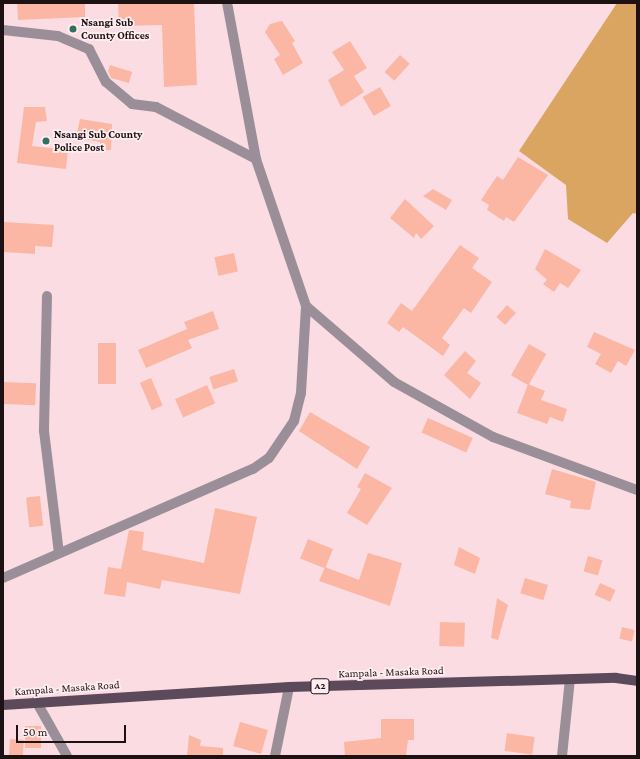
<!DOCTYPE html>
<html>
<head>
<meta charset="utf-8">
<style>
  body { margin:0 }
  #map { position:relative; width:640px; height:759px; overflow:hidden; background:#fbdce3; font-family:"Crimson Pro",serif }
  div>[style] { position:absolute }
  .forest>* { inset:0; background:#daa461 }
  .building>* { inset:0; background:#fbb7a3; transform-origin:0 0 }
  .minor>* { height:10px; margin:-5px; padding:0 5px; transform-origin:5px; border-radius:5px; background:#9a8f99 }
  .major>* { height:10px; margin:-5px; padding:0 5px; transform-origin:5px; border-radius:5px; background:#5c495a }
  .dots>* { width:11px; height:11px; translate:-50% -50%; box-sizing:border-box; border:2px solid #feeef1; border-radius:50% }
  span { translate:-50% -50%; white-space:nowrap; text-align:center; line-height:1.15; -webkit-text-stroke:3.5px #feeef1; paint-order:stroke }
  .shield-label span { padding:1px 3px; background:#feeef1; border:1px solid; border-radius:3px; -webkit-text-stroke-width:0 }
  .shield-label { font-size:10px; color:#1e1114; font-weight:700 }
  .poi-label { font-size:11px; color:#1e1114; font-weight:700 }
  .left { translate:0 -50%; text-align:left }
  .street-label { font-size:11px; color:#1e1114 }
  .frame { position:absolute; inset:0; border:4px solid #1e1114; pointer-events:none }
  .scale { position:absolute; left:16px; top:725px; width:110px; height:18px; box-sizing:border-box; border:2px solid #1e1114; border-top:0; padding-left:5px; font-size:12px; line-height:14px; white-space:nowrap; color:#1e1114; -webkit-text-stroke:3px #feeef1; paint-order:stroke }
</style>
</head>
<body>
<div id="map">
  <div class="forest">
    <div style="clip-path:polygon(617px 3px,637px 3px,637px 214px,633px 213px,607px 243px,568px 219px,566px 185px,519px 151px)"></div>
  </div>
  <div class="building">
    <div style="clip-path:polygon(17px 3px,85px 3px,85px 17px,18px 20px)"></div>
    <div style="clip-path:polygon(118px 3px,194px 3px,197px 85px,164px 87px,162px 25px,119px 26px)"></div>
    <div style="clip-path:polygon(282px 21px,295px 41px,292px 43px,303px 63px,283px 75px,274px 59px,280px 55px,265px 32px,270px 24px)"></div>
    <div style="clip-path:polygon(350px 41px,367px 68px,354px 76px,364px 92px,341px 107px,328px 80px,344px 70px,332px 52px)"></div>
    <div style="left:400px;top:55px;width:13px;height:23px;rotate:42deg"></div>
    <div style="clip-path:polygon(110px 65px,132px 72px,129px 83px,111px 78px,108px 71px)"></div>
    <div style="left:380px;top:87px;width:22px;height:20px;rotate:60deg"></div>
    <div style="clip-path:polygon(24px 107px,45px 107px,47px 121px,36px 122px,32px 146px,68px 150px,66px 169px,17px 163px)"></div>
    <div style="clip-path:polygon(80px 119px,112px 124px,111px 150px,100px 150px,100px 142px,76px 138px)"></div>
    <div style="clip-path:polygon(518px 157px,548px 175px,514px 222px,506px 217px,504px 221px,487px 210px,489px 205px,481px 200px,497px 176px,503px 180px)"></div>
    <div style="clip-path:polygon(433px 189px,452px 200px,446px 210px,423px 196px)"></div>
    <div style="clip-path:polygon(405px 199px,434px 226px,421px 239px,416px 233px,414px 238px,390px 218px)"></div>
    <div style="clip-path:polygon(4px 222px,54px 225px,52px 247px,35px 246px,35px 254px,3px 252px)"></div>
    <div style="clip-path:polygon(460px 245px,479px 258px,472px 268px,492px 282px,471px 313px,464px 308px,442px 338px,450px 345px,443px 356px,403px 327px,399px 332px,387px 323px,401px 303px,412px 311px)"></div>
    <div style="clip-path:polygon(545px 249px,581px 270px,568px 288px,560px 283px,554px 292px,543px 284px,547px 280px,535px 269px)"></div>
    <div style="left:234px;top:253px;width:19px;height:20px;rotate:78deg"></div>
    <div style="left:507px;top:305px;width:12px;height:16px;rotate:42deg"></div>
    <div style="clip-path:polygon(213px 311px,219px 329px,188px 340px,192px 348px,146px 368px,138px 350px,187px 329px,184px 322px)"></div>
    <div style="clip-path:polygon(594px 332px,635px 350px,626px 366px,618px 361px,611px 373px,595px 364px,601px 354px,587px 347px)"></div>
    <div style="left:98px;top:343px;width:18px;height:41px"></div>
    <div style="left:529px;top:344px;width:20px;height:36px;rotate:30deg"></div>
    <div style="clip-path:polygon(465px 351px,476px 361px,467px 373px,481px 383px,470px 399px,444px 375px)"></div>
    <div style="left:234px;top:369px;width:13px;height:26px;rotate:72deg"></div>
    <div style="left:151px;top:378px;width:30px;height:12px;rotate:67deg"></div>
    <div style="left:3px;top:382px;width:33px;height:22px;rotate:2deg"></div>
    <div style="clip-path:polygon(528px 384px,545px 391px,541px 400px,567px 409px,563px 422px,550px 417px,547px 424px,517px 413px)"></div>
    <div style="left:207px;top:385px;width:20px;height:35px;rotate:66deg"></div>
    <div style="clip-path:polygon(310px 412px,370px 447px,357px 469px,299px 431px)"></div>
    <div style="left:428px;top:418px;width:49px;height:16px;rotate:24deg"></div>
    <div style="clip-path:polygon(552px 469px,596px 482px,590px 510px,570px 508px,571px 501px,545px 494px)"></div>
    <div style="clip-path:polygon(365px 473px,392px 488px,367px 525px,347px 513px,361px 489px,357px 487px)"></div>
    <div style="left:40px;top:496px;width:30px;height:14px;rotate:84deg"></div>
    <div style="clip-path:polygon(215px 508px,257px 517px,240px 594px,162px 580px,160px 589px,127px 582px,125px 597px,104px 594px,108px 567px,121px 569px,129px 530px,144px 532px,142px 550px,204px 563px)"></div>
    <div style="left:308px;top:539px;width:27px;height:21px;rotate:22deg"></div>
    <div style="clip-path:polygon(459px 547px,480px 558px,475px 574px,454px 565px)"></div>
    <div style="clip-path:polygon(368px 553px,402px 563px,390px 606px,319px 581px,325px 567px,359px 580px)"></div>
    <div style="left:588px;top:556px;width:15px;height:16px;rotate:16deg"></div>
    <div style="left:525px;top:578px;width:24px;height:16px;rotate:17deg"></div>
    <div style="left:600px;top:583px;width:17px;height:13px;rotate:24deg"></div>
    <div style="clip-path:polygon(497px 598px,508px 605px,498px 640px,491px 638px)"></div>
    <div style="left:440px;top:622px;width:25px;height:24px;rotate:2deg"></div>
    <div style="left:622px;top:627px;width:13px;height:12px;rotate:13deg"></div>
    <div style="clip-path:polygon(381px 719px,414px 719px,414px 740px,408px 740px,406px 756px,345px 756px,344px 742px,381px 738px)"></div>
    <div style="left:240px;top:722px;width:29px;height:25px;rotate:16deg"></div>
    <div style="left:25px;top:726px;width:16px;height:22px"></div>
    <div style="left:507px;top:733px;width:28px;height:18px;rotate:8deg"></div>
    <div style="clip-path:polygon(189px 735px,201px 740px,200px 746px,223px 748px,223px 756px,187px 756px)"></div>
    <div style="left:10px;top:739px;width:14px;height:16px;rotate:4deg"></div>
  </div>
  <div class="minor">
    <div style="left:3px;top:30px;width:55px;rotate:6.2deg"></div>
    <div style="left:58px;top:36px;width:34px;rotate:23deg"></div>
    <div style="left:89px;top:49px;width:37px;rotate:63deg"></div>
    <div style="left:106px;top:82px;width:34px;rotate:40deg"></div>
    <div style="left:132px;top:104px;width:24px;rotate:7deg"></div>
    <div style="left:156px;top:107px;width:113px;rotate:27.5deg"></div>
    <div style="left:47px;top:296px;width:135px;rotate:91.3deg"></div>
    <div style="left:44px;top:431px;width:123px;rotate:83deg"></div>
    <div style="left:306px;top:306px;width:116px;rotate:40.8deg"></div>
    <div style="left:394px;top:382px;width:113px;rotate:29.1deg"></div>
    <div style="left:493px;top:437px;width:153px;rotate:20.2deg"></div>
    <div style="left:3px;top:578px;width:273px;rotate:-23.6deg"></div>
    <div style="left:253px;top:469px;width:19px;rotate:-35deg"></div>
    <div style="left:269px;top:458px;width:45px;rotate:-56deg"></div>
    <div style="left:294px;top:421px;width:29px;rotate:-76deg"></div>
    <div style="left:301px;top:393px;width:87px;rotate:-86.7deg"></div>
    <div style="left:306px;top:306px;width:155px;rotate:-108.8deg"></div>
    <div style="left:256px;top:159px;width:159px;rotate:-100.5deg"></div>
    <div style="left:36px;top:701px;width:63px;rotate:60.6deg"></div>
    <div style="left:275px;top:756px;width:70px;rotate:-78.5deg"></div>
    <div style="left:562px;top:756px;width:77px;rotate:-84.1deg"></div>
  </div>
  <div class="major">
    <div style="left:3px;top:705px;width:287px;rotate:-3.6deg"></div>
    <div style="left:289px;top:687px;width:327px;rotate:-1.6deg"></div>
    <div style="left:616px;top:678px;width:21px;rotate:8deg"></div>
  </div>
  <div class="dots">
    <div style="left:73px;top:29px;background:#30705e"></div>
    <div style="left:46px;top:141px;background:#30705e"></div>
  </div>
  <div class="shield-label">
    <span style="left:320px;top:686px">A2</span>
  </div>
  <div class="poi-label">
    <span class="left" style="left:81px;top:29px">Nsangi Sub<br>County Offices</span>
    <span class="left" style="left:54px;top:141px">Nsangi Sub County<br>Police Post</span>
  </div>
  <div class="street-label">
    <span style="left:391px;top:672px;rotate:-2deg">Kampala - Masaka Road</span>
    <span style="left:67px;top:688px;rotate:-4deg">Kampala - Masaka Road</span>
  </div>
  <div class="frame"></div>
  <div class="scale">50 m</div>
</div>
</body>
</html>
